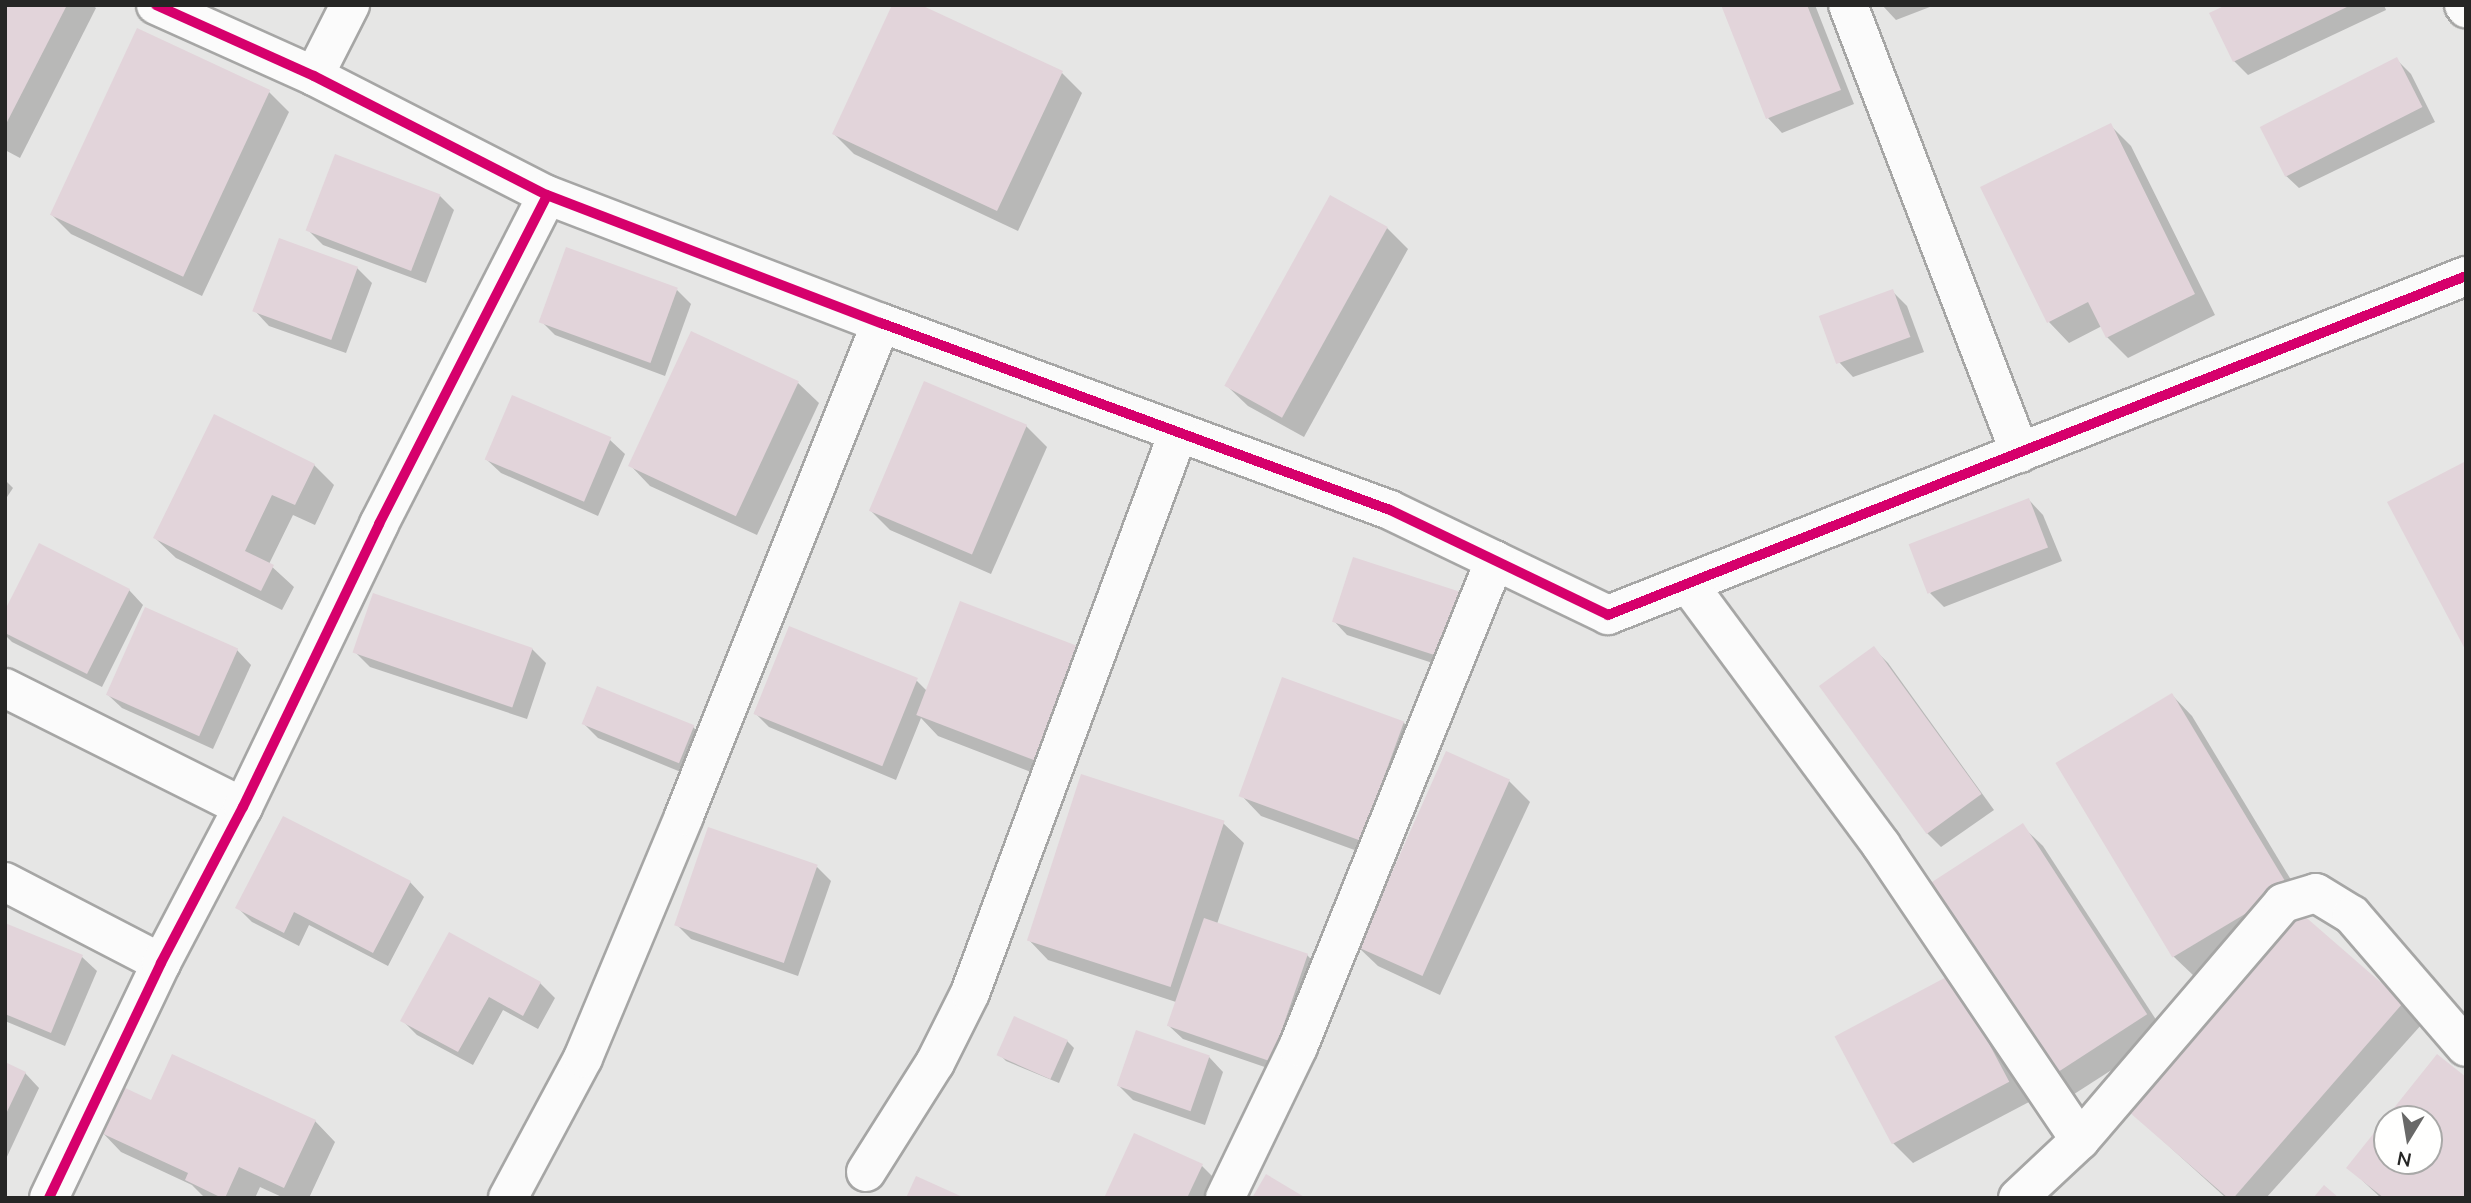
<!DOCTYPE html>
<html>
<head>
<meta charset="utf-8">
<style>
  body { margin:0 }
  #map { position:relative; width:2471px; height:1203px; overflow:hidden; background:#e6e6e5; font-family:"Nunito Sans",sans-serif }
  div>[style] { position:absolute }
  .shadow>* { inset:0; background:#0003 }
  .building>* { inset:0; background:#e2d4da; transform-origin:0 0 }
  .roads { filter:drop-shadow(2px 0 #a6a6a5) drop-shadow(-2px 0 #a6a6a5) drop-shadow(0 2px #a6a6a5) drop-shadow(0 -2px #a6a6a5) }
  .minor>* { height:38px; margin:-19px; padding:0 19px; transform-origin:19px; border-radius:19px; background:#fbfbfb }
  .secondary>* { height:38px; margin:-19px; padding:0 19px; transform-origin:19px; border-radius:19px; background:#fbfbfb }
  .cycleway>* { height:10px; margin:-5px; padding:0 5px; transform-origin:5px; border-radius:5px; background:#d6006c }
  span { translate:-50% -50%; white-space:nowrap; text-align:center; line-height:1.15; -webkit-text-stroke:5px #fffffe; paint-order:stroke }
  .frame { position:absolute; inset:0; border:7px solid #262625; pointer-events:none }
  .north { position:absolute; left:2373px; top:1105px; width:70px; height:70px; box-sizing:border-box; background:#fffffe; border:2px solid #a8a8a7; border-radius:50%; rotate:191deg; font-size:19px; font-weight:700; line-height:28px; text-align:center; color:#262625 }
  .north::after { content:''; display:block; margin:auto; width:24px; height:32px; background:#696968; clip-path:polygon(50% 0,100% 100%,50% 72%,0 100%) }
</style>
</head>
<body>
<div id="map">
  <div class="shadow">
    <div style="clip-path:polygon(5px 5px,92px 5px,96px 8px,20px 158px,5px 150px)"></div>
    <div style="clip-path:polygon(1723px 5px,1815px 5px,1854px 104px,1782px 133px,1768px 118px)"></div>
    <div style="clip-path:polygon(1882px 5px,1935px 5px,1896px 20px)"></div>
    <div style="clip-path:polygon(2230px 5px,2384px 5px,2386px 10px,2248px 75px,2234px 61px)"></div>
    <div style="clip-path:polygon(2397px 60px,2411px 74px,2435px 122px,2299px 188px,2284px 174px)"></div>
    <div style="clip-path:polygon(1062px 73px,1082px 93px,1018px 231px,854px 154px,834px 134px)"></div>
    <div style="clip-path:polygon(269px 92px,289px 112px,202px 296px,71px 234px,51px 214px)"></div>
    <div style="clip-path:polygon(2110px 125px,2131px 146px,2215px 315px,2128px 358px,2107px 337px,2102px 326px,2069px 343px,2049px 322px,1982px 188px)"></div>
    <div style="clip-path:polygon(440px 196px,454px 210px,426px 283px,323px 245px,308px 230px)"></div>
    <div style="clip-path:polygon(1331px 197px,1387px 228px,1408px 249px,1304px 437px,1248px 406px,1227px 386px)"></div>
    <div style="clip-path:polygon(357px 268px,372px 283px,346px 353px,269px 326px,255px 311px)"></div>
    <div style="clip-path:polygon(677px 290px,691px 304px,665px 376px,555px 335px,541px 321px)"></div>
    <div style="clip-path:polygon(1892px 291px,1907px 306px,1924px 352px,1853px 377px,1839px 362px,1822px 317px)"></div>
    <div style="clip-path:polygon(798px 383px,819px 403px,757px 535px,650px 486px,630px 465px)"></div>
    <div style="clip-path:polygon(1026px 426px,1047px 447px,991px 574px,890px 530px,870px 510px)"></div>
    <div style="clip-path:polygon(610px 440px,625px 454px,598px 516px,501px 473px,486px 459px)"></div>
    <div style="clip-path:polygon(314px 465px,334px 485px,315px 525px,293px 515px,269px 564px,294px 587px,282px 610px,176px 558px,155px 538px)"></div>
    <div style="clip-path:polygon(5px 480px,13px 488px,5px 500px)"></div>
    <div style="clip-path:polygon(2029px 500px,2043px 515px,2062px 561px,1944px 607px,1930px 593px)"></div>
    <div style="clip-path:polygon(129px 590px,143px 605px,102px 687px,12px 642px,5px 635px,5px 613px)"></div>
    <div style="clip-path:polygon(1460px 595px,1454px 670px,1347px 635px,1333px 620px)"></div>
    <div style="clip-path:polygon(961px 603px,1057px 782px,938px 736px,921px 718px,896px 780px,769px 727px,754px 712px,917px 681px,927px 691px)"></div>
    <div style="clip-path:polygon(532px 649px,546px 663px,527px 719px,370px 667px,355px 652px)"></div>
    <div style="clip-path:polygon(1874px 649px,1888px 663px,1994px 810px,1941px 847px,1927px 833px,1821px 686px)"></div>
    <div style="clip-path:polygon(237px 650px,251px 665px,213px 749px,122px 708px,107px 694px)"></div>
    <div style="clip-path:polygon(2172px 695px,2192px 716px,2308px 908px,2194px 976px,2173px 956px)"></div>
    <div style="clip-path:polygon(1403px 722px,1424px 743px,1382px 860px,1261px 816px,1241px 795px)"></div>
    <div style="clip-path:polygon(584px 724px,693px 727px,707px 741px,693px 777px,598px 738px)"></div>
    <div style="clip-path:polygon(1509px 781px,1530px 802px,1440px 995px,1378px 966px,1357px 946px)"></div>
    <div style="clip-path:polygon(1223px 823px,1244px 843px,1217px 924px,1307px 955px,1322px 970px,1285px 1074px,1183px 1039px,1168px 1025px,1176px 1002px,1048px 960px,1028px 939px)"></div>
    <div style="clip-path:polygon(2022px 826px,2043px 846px,2166px 1035px,2068px 1098px,2048px 1078px)"></div>
    <div style="clip-path:polygon(817px 867px,831px 881px,798px 976px,691px 939px,676px 924px)"></div>
    <div style="clip-path:polygon(410px 882px,424px 897px,388px 966px,309px 925px,299px 946px,252px 922px,238px 908px)"></div>
    <div style="clip-path:polygon(5px 924px,82px 957px,97px 971px,65px 1046px,5px 1021px)"></div>
    <div style="clip-path:polygon(450px 935px,540px 983px,555px 998px,538px 1029px,503px 1010px,473px 1065px,417px 1035px,402px 1020px)"></div>
    <div style="clip-path:polygon(1973px 996px,2029px 1102px,1913px 1163px,1893px 1143px)"></div>
    <div style="clip-path:polygon(2402px 1004px,2422px 1024px,2266px 1198px,2226px 1198px,2128px 1109px)"></div>
    <div style="clip-path:polygon(1067px 1041px,1074px 1048px,1059px 1083px,1006px 1061px,999px 1054px)"></div>
    <div style="clip-path:polygon(1209px 1057px,1223px 1072px,1205px 1125px,1133px 1100px,1119px 1086px)"></div>
    <div style="clip-path:polygon(5px 1064px,25px 1073px,39px 1088px,5px 1161px)"></div>
    <div style="clip-path:polygon(2466px 1079px,2466px 1198px,2381px 1198px,2349px 1168px,2387px 1120px,2387px 1161px,2429px 1161px,2429px 1119px,2388px 1119px)"></div>
    <div style="clip-path:polygon(152px 1102px,315px 1121px,335px 1142px,309px 1198px,284px 1198px,260px 1187px,255px 1198px,205px 1198px,192px 1185px,121px 1152px,101px 1131px)"></div>
    <div style="clip-path:polygon(1202px 1166px,1216px 1180px,1208px 1198px,1106px 1198px)"></div>
  </div>
  <div class="building">
    <div style="clip-path:polygon(5px 5px,67px 5px,5px 126px)"></div>
    <div style="clip-path:polygon(892px 5px,921px 5px,1063px 71px,997px 211px,832px 134px)"></div>
    <div style="clip-path:polygon(1721px 5px,1807px 5px,1841px 90px,1766px 119px)"></div>
    <div style="clip-path:polygon(2226px 5px,2351px 5px,2233px 62px,2209px 13px)"></div>
    <div style="left:137px;top:28px;width:147px;height:206px;rotate:25deg"></div>
    <div style="left:2397px;top:57px;width:56px;height:154px;rotate:63deg"></div>
    <div style="clip-path:polygon(2111px 123px,2195px 294px,2106px 338px,2088px 302px,2047px 323px,1980px 187px)"></div>
    <div style="left:335px;top:154px;width:113px;height:82px;rotate:21deg"></div>
    <div style="left:1330px;top:195px;width:66px;height:218px;rotate:29deg"></div>
    <div style="left:279px;top:238px;width:84px;height:78px;rotate:20deg"></div>
    <div style="left:566px;top:247px;width:119px;height:80px;rotate:20deg"></div>
    <div style="left:1893px;top:289px;width:51px;height:79px;rotate:70deg"></div>
    <div style="left:691px;top:331px;width:119px;height:149px;rotate:25deg"></div>
    <div style="left:924px;top:381px;width:112px;height:141px;rotate:23deg"></div>
    <div style="left:512px;top:395px;width:108px;height:70px;rotate:23deg"></div>
    <div style="clip-path:polygon(214px 414px,315px 464px,295px 505px,272px 495px,245px 551px,274px 565px,261px 591px,153px 538px)"></div>
    <div style="clip-path:polygon(2466px 461px,2466px 651px,2387px 502px)"></div>
    <div style="left:2029px;top:498px;width:53px;height:129px;rotate:69deg"></div>
    <div style="clip-path:polygon(39px 543px,130px 589px,87px 674px,5px 633px,5px 610px)"></div>
    <div style="left:1353px;top:557px;width:114px;height:68px;rotate:18deg"></div>
    <div style="left:373px;top:593px;width:169px;height:63px;rotate:19deg"></div>
    <div style="left:960px;top:601px;width:130px;height:122px;rotate:21deg"></div>
    <div style="left:145px;top:607px;width:102px;height:96px;rotate:24deg"></div>
    <div style="left:789px;top:626px;width:139px;height:95px;rotate:22deg"></div>
    <div style="left:1874px;top:646px;width:183px;height:68px;rotate:54deg"></div>
    <div style="left:1282px;top:677px;width:130px;height:127px;rotate:20deg"></div>
    <div style="left:597px;top:686px;width:105px;height:41px;rotate:22deg"></div>
    <div style="left:2172px;top:693px;width:227px;height:136px;rotate:59deg"></div>
    <div style="left:1446px;top:751px;width:70px;height:215px;rotate:24deg"></div>
    <div style="left:1081px;top:774px;width:151px;height:175px;rotate:18deg"></div>
    <div style="clip-path:polygon(283px 816px,411px 881px,373px 953px,294px 912px,284px 933px,235px 908px)"></div>
    <div style="left:2023px;top:823px;width:228px;height:120px;rotate:57deg"></div>
    <div style="left:708px;top:827px;width:116px;height:104px;rotate:19deg"></div>
    <div style="left:2301px;top:913px;width:136px;height:263px;rotate:41deg"></div>
    <div style="left:1204px;top:918px;width:110px;height:114px;rotate:19deg"></div>
    <div style="clip-path:polygon(5px 923px,83px 955px,51px 1033px,5px 1014px)"></div>
    <div style="clip-path:polygon(449px 932px,541px 982px,523px 1016px,489px 997px,458px 1052px,400px 1021px)"></div>
    <div style="left:1952px;top:974px;width:122px;height:133px;rotate:62deg"></div>
    <div style="left:1014px;top:1016px;width:59px;height:43px;rotate:24deg"></div>
    <div style="left:1136px;top:1030px;width:78px;height:59px;rotate:19deg"></div>
    <div style="clip-path:polygon(172px 1054px,316px 1120px,284px 1188px,239px 1167px,225px 1198px,222px 1198px,185px 1180px,188px 1173px,99px 1132px,121px 1086px,151px 1100px)"></div>
    <div style="clip-path:polygon(evenodd,2437px 1054px,2466px 1077px,2466px 1198px,2384px 1198px,2346px 1168px,2437px 1054px,2387px 1119px,2429px 1119px,2429px 1161px,2387px 1161px,2387px 1119px)"></div>
    <div style="clip-path:polygon(5px 1062px,26px 1072px,5px 1116px)"></div>
    <div style="clip-path:polygon(1134px 1133px,1203px 1164px,1187px 1198px,1104px 1198px)"></div>
    <div style="clip-path:polygon(1266px 1174px,1306px 1198px,1252px 1198px)"></div>
    <div style="clip-path:polygon(916px 1176px,965px 1198px,906px 1198px)"></div>
    <div style="clip-path:polygon(2324px 1185px,2339px 1198px,2313px 1198px)"></div>
  </div>
  <div class="roads">
    <div class="minor">
      <div style="left:156px;top:5px;width:173px;rotate:24.2deg"></div>
      <div style="left:314px;top:76px;width:262px;rotate:27.1deg"></div>
      <div style="left:547px;top:195px;width:358px;rotate:21deg"></div>
      <div style="left:881px;top:323px;width:542px;rotate:20.17deg"></div>
      <div style="left:1390px;top:510px;width:242px;rotate:25.7deg"></div>
      <div style="left:1608px;top:615px;width:923px;rotate:-21.56deg"></div>
      <div style="left:1848px;top:5px;width:480px;rotate:69deg"></div>
      <div style="left:314px;top:76px;width:80px;rotate:-63.1deg"></div>
      <div style="left:1688px;top:584px;width:325px;rotate:53.5deg"></div>
      <div style="left:1881px;top:845px;width:356px;rotate:56deg"></div>
      <div style="left:5px;top:688px;width:266px;rotate:26.6deg"></div>
      <div style="left:5px;top:882px;width:176px;rotate:27.4deg"></div>
      <div style="left:866px;top:1172px;width:129px;rotate:-57.7deg"></div>
      <div style="left:935px;top:1063px;width:78px;rotate:-63.4deg"></div>
      <div style="left:970px;top:993px;width:597px;rotate:-69.62deg"></div>
      <div style="left:49px;top:1198px;width:260px;rotate:-64.5deg"></div>
      <div style="left:161px;top:963px;width:176px;rotate:-62.3deg"></div>
      <div style="left:243px;top:807px;width:314px;rotate:-64.3deg"></div>
      <div style="left:379px;top:524px;width:369px;rotate:-62.9deg"></div>
      <div style="left:508px;top:1198px;width:159px;rotate:-61.8deg"></div>
      <div style="left:583px;top:1058px;width:262px;rotate:-67.3deg"></div>
      <div style="left:684px;top:816px;width:531px;rotate:-68.22deg"></div>
      <div style="left:1225px;top:1198px;width:168px;rotate:-64.2deg"></div>
      <div style="left:1298px;top:1047px;width:525px;rotate:-67.98deg"></div>
      <div style="left:2018px;top:1198px;width:85px;rotate:-43.1deg"></div>
      <div style="left:2080px;top:1140px;width:312px;rotate:-49.4deg"></div>
      <div style="left:2283px;top:903px;width:34px;rotate:-17deg"></div>
      <div style="left:2316px;top:893px;width:42px;rotate:31.4deg"></div>
      <div style="left:2352px;top:915px;width:174px;rotate:49.2deg"></div>
    </div>
    <div class="secondary">
      <div style="left:2464px;top:5px;width:4px;rotate:56deg"></div>
    </div>
  </div>
  <div class="cycleway">
    <div style="left:156px;top:5px;width:173px;rotate:24.2deg"></div>
    <div style="left:314px;top:76px;width:262px;rotate:27.1deg"></div>
    <div style="left:547px;top:195px;width:358px;rotate:21deg"></div>
    <div style="left:881px;top:323px;width:542px;rotate:20.17deg"></div>
    <div style="left:1390px;top:510px;width:242px;rotate:25.7deg"></div>
    <div style="left:1608px;top:615px;width:923px;rotate:-21.56deg"></div>
    <div style="left:49px;top:1198px;width:260px;rotate:-64.5deg"></div>
    <div style="left:161px;top:963px;width:176px;rotate:-62.3deg"></div>
    <div style="left:243px;top:807px;width:314px;rotate:-64.3deg"></div>
    <div style="left:379px;top:524px;width:369px;rotate:-62.9deg"></div>
  </div>
  <div class="frame"></div>
  <div class="north">N</div>
</div>
</body>
</html>
